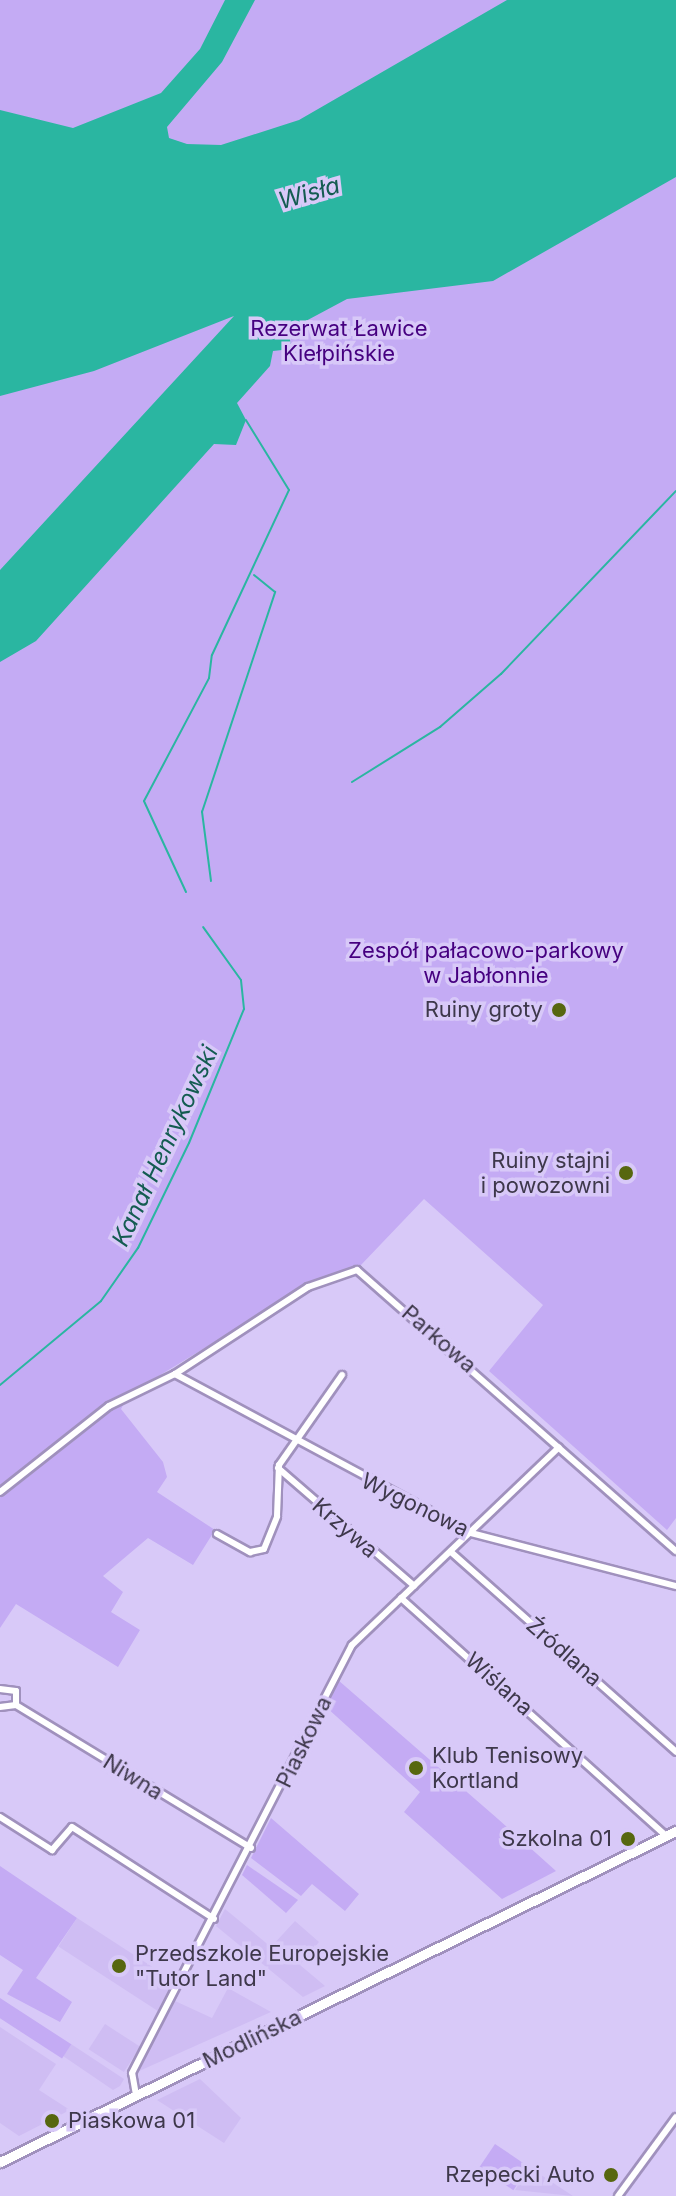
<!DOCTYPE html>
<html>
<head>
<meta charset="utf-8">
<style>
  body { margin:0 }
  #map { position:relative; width:676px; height:2196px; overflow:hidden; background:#d8c9f8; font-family:Inter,sans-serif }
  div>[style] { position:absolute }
  .built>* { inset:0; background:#cfbdf3; transform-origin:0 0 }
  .green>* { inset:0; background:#c4abf4; transform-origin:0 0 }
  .water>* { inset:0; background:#2ab6a1 }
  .stream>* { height:2px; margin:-1px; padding:0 1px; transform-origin:1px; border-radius:1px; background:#2ab6a1 }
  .roads { filter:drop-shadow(2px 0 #a091bd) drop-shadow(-2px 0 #a091bd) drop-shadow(0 2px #a091bd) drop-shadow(0 -2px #a091bd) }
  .street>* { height:6px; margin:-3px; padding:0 3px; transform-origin:3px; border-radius:3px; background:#fff }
  .secondary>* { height:9px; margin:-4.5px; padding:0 4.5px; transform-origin:4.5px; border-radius:4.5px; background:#fff }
  .dots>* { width:22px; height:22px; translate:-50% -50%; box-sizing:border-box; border:4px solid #d8c9f8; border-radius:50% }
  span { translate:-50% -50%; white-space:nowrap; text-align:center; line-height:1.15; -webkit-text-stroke:7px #d8c9f8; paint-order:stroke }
  .park-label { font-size:22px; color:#460080 }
  .poi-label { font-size:22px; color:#3e384b }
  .right { translate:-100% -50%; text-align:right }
  .left { translate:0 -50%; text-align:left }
  .street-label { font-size:22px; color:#3e384b }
  .water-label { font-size:24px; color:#145c51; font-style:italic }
</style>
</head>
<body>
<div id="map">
  <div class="built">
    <div style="clip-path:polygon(225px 1909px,271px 1947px,295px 1921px,319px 1942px,300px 1965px,325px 1986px,303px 1997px,216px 1926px)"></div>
    <div style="left:77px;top:1918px;width:119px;height:34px;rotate:33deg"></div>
    <div style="clip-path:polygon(228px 1988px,271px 2012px,137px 2072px,175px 2001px,212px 2018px)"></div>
    <div style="left:105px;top:2024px;width:42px;height:30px;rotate:33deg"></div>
    <div style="clip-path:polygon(0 2027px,56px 2064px,39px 2090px,70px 2110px,19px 2136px,0 2123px)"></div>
    <div style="clip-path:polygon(71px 2044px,124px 2079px,120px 2086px,113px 2090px,63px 2056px)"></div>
    <div style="clip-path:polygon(200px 2079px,241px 2118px,224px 2143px,157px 2100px)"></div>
    <div style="clip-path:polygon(529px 2167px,573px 2196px,515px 2190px)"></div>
  </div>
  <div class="green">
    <div style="clip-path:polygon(0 0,676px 0,676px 1518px,667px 1530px,489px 1371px,543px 1305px,424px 1199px,360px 1266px,308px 1285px,129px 1394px,121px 1409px,163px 1462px,167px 1477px,157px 1492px,215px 1530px,193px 1565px,148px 1538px,103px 1576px,123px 1592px,111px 1612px,140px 1630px,118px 1667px,16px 1604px,0 1628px)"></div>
    <div style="clip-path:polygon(338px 1680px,498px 1819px,556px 1871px,502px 1899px,404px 1812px,420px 1792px,326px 1707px)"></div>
    <div style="clip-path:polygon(271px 1818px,359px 1894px,345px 1911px,312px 1884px,301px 1896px,251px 1858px)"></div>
    <div style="clip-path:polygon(247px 1865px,298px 1900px,286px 1913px,242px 1875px)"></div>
    <div style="clip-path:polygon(0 1866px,77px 1918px,36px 1978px,72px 2002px,60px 2022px,7px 1994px,23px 1970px,0 1955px)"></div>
    <div style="left:0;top:1998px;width:85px;height:17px;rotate:33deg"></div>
    <div style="left:495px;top:2144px;width:41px;height:28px;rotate:34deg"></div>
  </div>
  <div class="water">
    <div style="clip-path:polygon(225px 0,255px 0,222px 62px,167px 127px,169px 138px,187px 144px,221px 145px,299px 120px,507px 0,676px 0,676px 177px,493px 281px,347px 299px,289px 330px,291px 349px,273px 351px,270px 366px,237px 403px,246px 420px,236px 445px,214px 444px,36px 641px,0 662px,0 570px,234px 316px,94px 371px,0 396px,0 110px,73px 128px,161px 93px,200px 49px)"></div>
  </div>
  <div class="stream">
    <div style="left:352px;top:782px;width:104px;rotate:-32deg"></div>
    <div style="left:440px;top:727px;width:81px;rotate:-41deg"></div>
    <div style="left:501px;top:674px;width:253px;rotate:-46.3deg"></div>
    <div style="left:211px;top:881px;width:70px;rotate:-97.4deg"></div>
    <div style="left:202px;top:812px;width:232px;rotate:-71.6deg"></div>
    <div style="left:275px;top:592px;width:27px;rotate:-141deg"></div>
    <div style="left:186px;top:892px;width:100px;rotate:-114.8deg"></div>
    <div style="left:144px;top:801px;width:139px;rotate:-62.1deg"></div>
    <div style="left:209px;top:678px;width:23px;rotate:-83deg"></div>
    <div style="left:212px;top:655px;width:182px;rotate:-65deg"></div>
    <div style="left:289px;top:490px;width:82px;rotate:-121.6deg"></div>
    <div style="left:0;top:1385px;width:131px;rotate:-39.7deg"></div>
    <div style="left:101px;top:1301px;width:65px;rotate:-55.1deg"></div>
    <div style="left:138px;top:1248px;width:117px;rotate:-64.1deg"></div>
    <div style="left:189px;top:1143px;width:145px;rotate:-67.7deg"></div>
    <div style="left:244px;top:1009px;width:29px;rotate:-96deg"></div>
    <div style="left:241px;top:980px;width:65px;rotate:-125.6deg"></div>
  </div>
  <div class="roads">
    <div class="street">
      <div style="left:175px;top:1374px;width:336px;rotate:28.2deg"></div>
      <div style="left:471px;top:1533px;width:212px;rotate:14.5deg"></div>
      <div style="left:278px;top:1468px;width:180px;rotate:40.9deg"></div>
      <div style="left:0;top:1492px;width:139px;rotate:-38.3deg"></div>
      <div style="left:109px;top:1406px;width:73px;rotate:-25.9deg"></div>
      <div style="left:175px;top:1374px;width:159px;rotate:-33.2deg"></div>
      <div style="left:308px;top:1287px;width:52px;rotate:-19.1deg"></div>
      <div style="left:357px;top:1270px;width:425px;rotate:41.4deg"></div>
      <div style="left:217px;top:1534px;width:38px;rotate:29deg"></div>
      <div style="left:250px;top:1552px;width:14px;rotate:-12deg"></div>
      <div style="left:264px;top:1549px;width:35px;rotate:-68deg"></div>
      <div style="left:277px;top:1516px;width:51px;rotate:-87.8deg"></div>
      <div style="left:279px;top:1465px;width:110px;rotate:-55deg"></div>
      <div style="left:451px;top:1552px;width:301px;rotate:41.6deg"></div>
      <div style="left:401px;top:1598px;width:356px;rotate:41.9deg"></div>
      <div style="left:0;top:1689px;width:16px;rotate:7deg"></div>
      <div style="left:16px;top:1691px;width:14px;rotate:90deg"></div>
      <div style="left:16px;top:1705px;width:275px;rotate:31.3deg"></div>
      <div style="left:0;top:1707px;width:16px;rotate:-7deg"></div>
      <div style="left:0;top:1817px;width:62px;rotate:32.4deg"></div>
      <div style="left:52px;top:1850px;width:30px;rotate:-49deg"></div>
      <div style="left:72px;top:1827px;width:169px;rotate:32.9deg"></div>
      <div style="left:136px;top:2095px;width:22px;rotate:-100deg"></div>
      <div style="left:132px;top:2073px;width:481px;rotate:-62.8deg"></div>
      <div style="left:352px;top:1645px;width:286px;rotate:-43.7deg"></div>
      <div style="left:618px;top:2196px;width:98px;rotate:-53.7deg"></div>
    </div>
    <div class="secondary">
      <div style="left:0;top:2162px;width:753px;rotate:-26.09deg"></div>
    </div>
  </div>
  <div class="dots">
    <div style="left:559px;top:1010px;background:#57670f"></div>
    <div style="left:626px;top:1173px;background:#57670f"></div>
    <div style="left:416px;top:1768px;background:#57670f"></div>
    <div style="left:628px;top:1839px;background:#57670f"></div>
    <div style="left:119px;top:1966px;background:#57670f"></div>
    <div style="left:52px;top:2121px;background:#57670f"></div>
    <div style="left:611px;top:2175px;background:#57670f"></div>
  </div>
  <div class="park-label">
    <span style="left:339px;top:341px">Rezerwat Ławice<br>Kiełpińskie</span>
    <span style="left:486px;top:963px">Zespół pałacowo-parkowy<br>w Jabłonnie</span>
  </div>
  <div class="poi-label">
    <span class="right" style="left:543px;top:1010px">Ruiny groty</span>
    <span class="right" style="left:610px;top:1173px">Ruiny stajni<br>i powozowni</span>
    <span class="left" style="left:432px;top:1768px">Klub Tenisowy<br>Kortland</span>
    <span class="right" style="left:612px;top:1839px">Szkolna 01</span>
    <span class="left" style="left:135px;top:1966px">Przedszkole Europejskie<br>"Tutor Land"</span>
    <span class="left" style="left:68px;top:2121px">Piaskowa 01</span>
    <span class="right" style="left:595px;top:2175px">Rzepecki Auto</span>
  </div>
  <div class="street-label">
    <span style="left:439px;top:1339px;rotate:41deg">Parkowa</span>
    <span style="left:415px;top:1505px;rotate:26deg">Wygonowa</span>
    <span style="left:345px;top:1528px;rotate:41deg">Krzywa</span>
    <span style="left:564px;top:1652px;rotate:41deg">Źródlana</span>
    <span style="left:499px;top:1684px;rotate:42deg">Wiślana</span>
    <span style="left:304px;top:1742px;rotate:-64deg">Piaskowa</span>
    <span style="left:133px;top:1777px;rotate:32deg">Niwna</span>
    <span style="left:252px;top:2039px;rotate:-26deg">Modlińska</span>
  </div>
  <div class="water-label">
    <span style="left:309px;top:193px;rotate:-16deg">Wisła</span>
    <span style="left:165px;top:1146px;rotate:-65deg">Kanał Henrykowski</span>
  </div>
</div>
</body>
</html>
